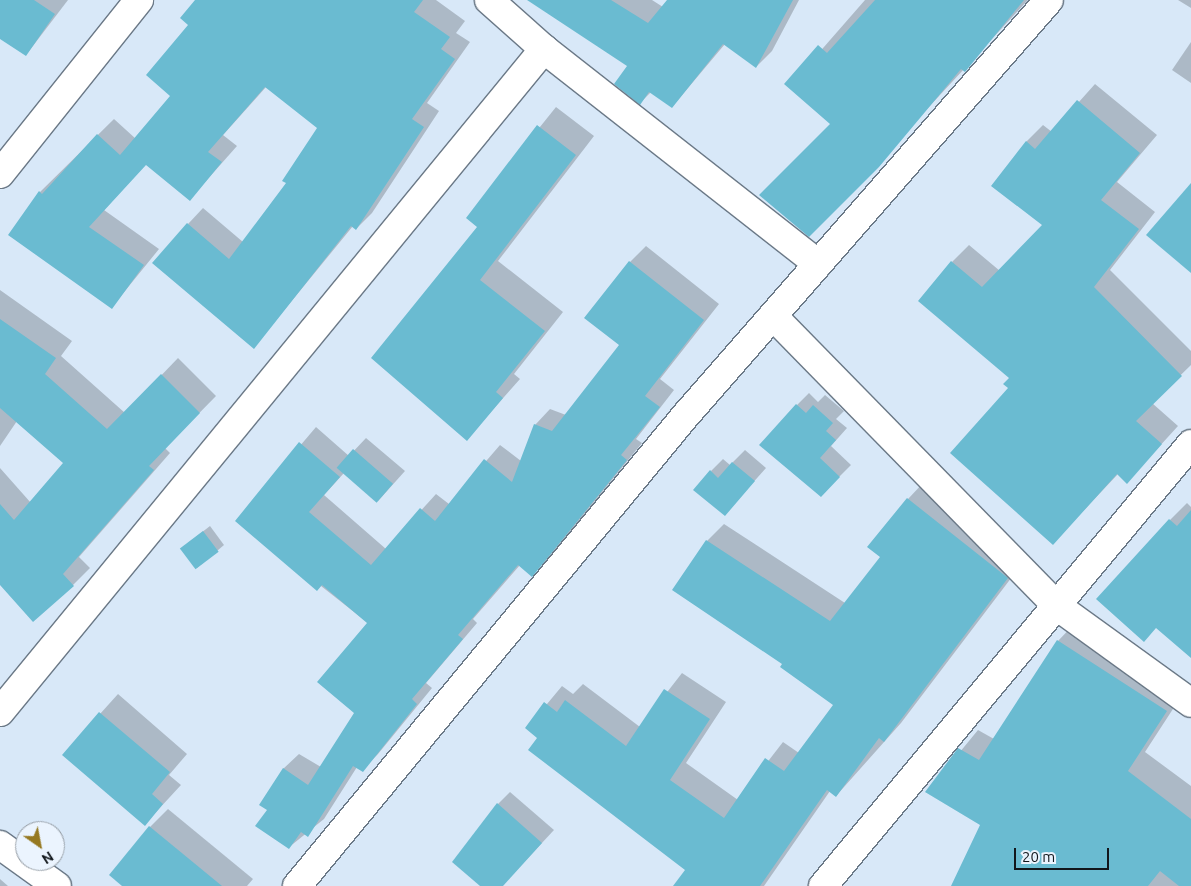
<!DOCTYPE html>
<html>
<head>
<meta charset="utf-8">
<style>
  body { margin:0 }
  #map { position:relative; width:1191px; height:886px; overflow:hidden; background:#d8e8f8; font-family:Ubuntu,sans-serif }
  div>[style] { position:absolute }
  .shadow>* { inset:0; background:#0003 }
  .building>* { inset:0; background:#6abbd1; transform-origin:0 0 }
  .roads { filter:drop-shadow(1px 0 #6b7987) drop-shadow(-1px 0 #6b7987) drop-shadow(0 1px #6b7987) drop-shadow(0 -1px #6b7987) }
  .minor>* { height:28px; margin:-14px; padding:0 14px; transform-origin:14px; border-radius:14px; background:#fff }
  span { translate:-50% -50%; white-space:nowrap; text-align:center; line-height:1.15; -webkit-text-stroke:5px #ebf4fe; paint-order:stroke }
  .north { position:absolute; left:15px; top:821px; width:50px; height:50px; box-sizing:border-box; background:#ebf4fe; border:1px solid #949ca4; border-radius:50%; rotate:147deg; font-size:14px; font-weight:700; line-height:20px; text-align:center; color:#12171c }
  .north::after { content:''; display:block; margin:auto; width:18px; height:22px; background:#967921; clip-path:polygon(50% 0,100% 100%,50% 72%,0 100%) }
  .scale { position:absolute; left:1014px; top:848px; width:95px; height:22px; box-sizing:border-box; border:2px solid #12171c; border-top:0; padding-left:6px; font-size:15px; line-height:18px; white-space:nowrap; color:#12171c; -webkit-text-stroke:4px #ebf4fe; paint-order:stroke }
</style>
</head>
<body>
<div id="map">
  <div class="shadow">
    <div style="clip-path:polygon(0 0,68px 0,26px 55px,0 37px)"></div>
    <div style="clip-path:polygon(198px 0,436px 0,465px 21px,456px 33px,470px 42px,427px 103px,439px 111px,372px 213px,356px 229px,353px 226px,254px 347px,188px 224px,203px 208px,243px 242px,288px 183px,319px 128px,266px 87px,223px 135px,237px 146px,190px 199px,146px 164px,104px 210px,159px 249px,112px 307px,9px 235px,40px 192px,114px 119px,136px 139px,172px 95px)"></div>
    <div style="clip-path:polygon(529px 0,652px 0,663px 7px,669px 0,799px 0,772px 51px,756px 67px,725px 44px,672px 107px,651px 92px,640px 103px,629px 65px)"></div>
    <div style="clip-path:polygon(865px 0,1028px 0,827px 217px,832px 124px,789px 87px)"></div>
    <div style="clip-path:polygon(1178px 0,1191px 0,1191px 8px)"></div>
    <div style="clip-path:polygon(1191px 42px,1191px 83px,1172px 70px)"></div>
    <div style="clip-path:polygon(1095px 84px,1157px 135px,1117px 182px,1155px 212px,1110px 270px,1191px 351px,1191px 365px,1152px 403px,1178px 426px,1127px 482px,1118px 474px,1053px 543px,1011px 378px,952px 262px,969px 245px,1000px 271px,1044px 225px,1026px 142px,1043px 125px,1052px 132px)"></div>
    <div style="clip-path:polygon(556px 107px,594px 136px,498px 261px,563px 312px,514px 374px,520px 379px,467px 439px,478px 227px,467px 218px)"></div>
    <div style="clip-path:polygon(646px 246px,719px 304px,660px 379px,674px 390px,636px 439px,642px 443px,548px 559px,532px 575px,520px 565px,473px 619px,477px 623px,426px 683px,432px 688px,378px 754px,362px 770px,357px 767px,324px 819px,288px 848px,283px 769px,299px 754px,321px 767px,356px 712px,368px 623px,237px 520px,316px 427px,349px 456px,366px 438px,405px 471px,378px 501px,344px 473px,324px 495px,386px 549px,436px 494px,449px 504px,500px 445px,521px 461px,535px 425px,550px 409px,566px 415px,621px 345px,630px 262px)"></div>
    <div style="clip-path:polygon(0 290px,72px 341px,61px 356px,125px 413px,178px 358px,216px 396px,165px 448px,170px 453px,79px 557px,90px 568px,73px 585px,0 583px,0 468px,31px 503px,65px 463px,17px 421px,0 446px)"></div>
    <div style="clip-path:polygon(809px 393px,818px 402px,825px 395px,844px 411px,836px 419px,847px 428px,831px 446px,851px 465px,821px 495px,797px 405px)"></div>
    <div style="clip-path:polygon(745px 450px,766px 468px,725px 514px,711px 471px,723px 459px,730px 465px)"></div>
    <div style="clip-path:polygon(924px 482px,1024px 561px,901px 723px,836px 796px,830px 791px,764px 886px,675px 886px,687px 870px,527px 728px,562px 686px,573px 694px,583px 684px,640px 727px,682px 673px,726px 702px,686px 763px,738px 800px,783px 742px,799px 753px,834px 705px,784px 663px,707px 541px,724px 524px,845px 603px,882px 557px,908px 499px)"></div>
    <div style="clip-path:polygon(1187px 503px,1191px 507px,1191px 656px,1170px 520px)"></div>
    <div style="clip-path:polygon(210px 526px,224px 545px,197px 568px,188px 543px)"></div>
    <div style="clip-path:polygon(1076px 622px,1184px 692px,1145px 752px,1191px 786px,1191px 886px,952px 886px,982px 824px,927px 792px,978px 730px,994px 739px,1058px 641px)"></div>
    <div style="clip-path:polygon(118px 694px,187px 754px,169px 775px,181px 785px,145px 824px,63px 755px)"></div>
    <div style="clip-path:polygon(510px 792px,554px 830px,502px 886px,481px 886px,498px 804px)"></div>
    <div style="clip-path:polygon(168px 809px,253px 879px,247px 886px,124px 886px,150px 827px)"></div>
    <div style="clip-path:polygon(0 879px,8px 886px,0 886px)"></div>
  </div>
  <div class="building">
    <div style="clip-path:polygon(0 0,34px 0,55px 14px,26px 56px,0 39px)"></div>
    <div style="clip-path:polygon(195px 0,423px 0,414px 12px,450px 37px,441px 49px,455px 59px,412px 119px,424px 127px,356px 230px,351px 226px,254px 349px,152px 263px,187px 223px,229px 259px,286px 183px,282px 181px,317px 128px,265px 87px,208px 152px,222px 162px,190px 201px,146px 165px,89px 227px,144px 265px,112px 309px,8px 235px,39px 191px,42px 194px,97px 134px,120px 155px,170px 96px,146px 75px,188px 25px,180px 18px)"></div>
    <div style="clip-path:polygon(527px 0,611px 0,648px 23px,667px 0,793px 0,756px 68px,723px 44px,672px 108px,649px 92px,640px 105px,614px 84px,627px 66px)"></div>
    <div style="clip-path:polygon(875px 0,1024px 0,965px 72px,961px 69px,879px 167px,809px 237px,759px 195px,830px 124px,784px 84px,818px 45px,827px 53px)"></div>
    <div style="clip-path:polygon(1077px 100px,1140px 153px,1101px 200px,1139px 229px,1094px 287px,1182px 376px,1136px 421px,1162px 444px,1127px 484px,1117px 474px,1053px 545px,950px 453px,1008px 388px,1003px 384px,1009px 378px,918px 301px,951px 261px,982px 287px,1042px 225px,991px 186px,1026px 141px,1035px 149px)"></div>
    <div style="clip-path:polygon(537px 125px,576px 155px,480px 280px,545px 331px,496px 392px,503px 398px,467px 441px,371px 358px,477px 227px,466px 218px)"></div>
    <div style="clip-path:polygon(1191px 183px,1191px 273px,1146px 235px)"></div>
    <div style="clip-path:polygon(629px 261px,704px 320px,645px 396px,660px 407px,621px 455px,627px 460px,532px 577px,518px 565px,458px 635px,463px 639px,412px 699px,417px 704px,363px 772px,353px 766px,308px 837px,301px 832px,289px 849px,255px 826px,267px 810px,259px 805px,283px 768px,308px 785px,354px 713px,317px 682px,367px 623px,322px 585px,317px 591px,235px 521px,299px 442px,340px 477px,309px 512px,371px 565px,420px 508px,435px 521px,484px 459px,512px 482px,534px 424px,552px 431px,619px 345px,584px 318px)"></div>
    <div style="clip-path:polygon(0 319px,56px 358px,45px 374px,107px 429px,161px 374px,200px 413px,149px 466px,154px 470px,63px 574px,74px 586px,33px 622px,0 585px,0 504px,14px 520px,63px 463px,0 408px)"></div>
    <div style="clip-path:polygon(796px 404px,806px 413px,813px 405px,833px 423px,826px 431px,836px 440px,820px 458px,840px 477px,821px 497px,759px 445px)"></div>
    <div style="left:353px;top:449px;width:53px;height:25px;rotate:41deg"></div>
    <div style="clip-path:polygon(732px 462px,755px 481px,725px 516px,693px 490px,710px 470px,718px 478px)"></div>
    <div style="clip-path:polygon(907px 498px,1008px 578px,884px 742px,879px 738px,836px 797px,827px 790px,760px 886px,673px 886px,685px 870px,528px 750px,537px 738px,525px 728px,544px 702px,557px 712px,565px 700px,626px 746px,664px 689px,710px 719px,670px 780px,724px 818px,765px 758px,784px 771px,833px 705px,780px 667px,782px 664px,672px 590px,706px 540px,830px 621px,880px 557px,867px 547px)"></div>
    <div style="clip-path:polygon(1191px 510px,1191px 658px,1156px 628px,1144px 642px,1096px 599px,1169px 519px,1177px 526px)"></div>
    <div style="left:203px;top:531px;width:26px;height:29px;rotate:53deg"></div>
    <div style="clip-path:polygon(1057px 640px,1167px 711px,1128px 771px,1191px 819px,1191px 886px,1179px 886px,1160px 871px,1148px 886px,951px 886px,980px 825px,925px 792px,958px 748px,979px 760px)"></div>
    <div style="clip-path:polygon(99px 712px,170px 772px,152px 794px,163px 804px,145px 826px,62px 755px)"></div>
    <div style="clip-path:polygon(497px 803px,542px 843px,503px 886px,480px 886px,452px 862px)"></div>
    <div style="clip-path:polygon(149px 826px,222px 886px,122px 886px,109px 875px)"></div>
  </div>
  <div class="roads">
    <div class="minor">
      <div style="left:489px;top:0;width:74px;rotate:41.7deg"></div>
      <div style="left:544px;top:49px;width:348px;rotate:38.1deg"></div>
      <div style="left:0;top:174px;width:223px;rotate:-51.4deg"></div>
      <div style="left:773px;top:316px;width:406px;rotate:45.6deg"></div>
      <div style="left:1057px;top:606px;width:165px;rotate:35.9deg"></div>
      <div style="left:0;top:712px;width:858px;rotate:-50.63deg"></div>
      <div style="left:0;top:845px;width:70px;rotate:35.7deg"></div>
      <div style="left:297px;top:886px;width:611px;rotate:-50.45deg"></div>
      <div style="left:686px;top:415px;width:551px;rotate:-48.82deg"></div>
      <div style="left:823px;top:886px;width:575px;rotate:-50.22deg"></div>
    </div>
  </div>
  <div class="north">N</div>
  <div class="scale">20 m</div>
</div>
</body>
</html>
